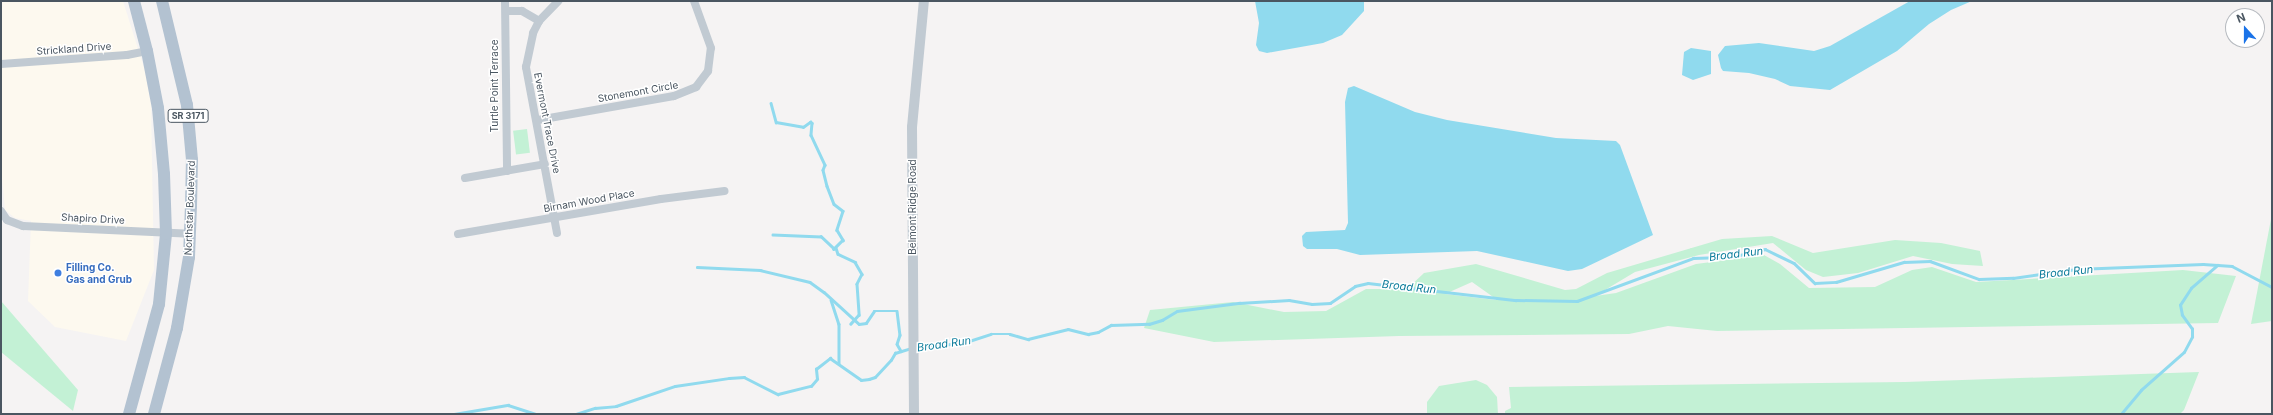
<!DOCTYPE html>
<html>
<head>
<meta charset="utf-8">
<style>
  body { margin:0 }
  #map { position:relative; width:2273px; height:415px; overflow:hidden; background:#f5f3f3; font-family:Inter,sans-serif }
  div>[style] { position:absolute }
  .commercial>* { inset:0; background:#fdf9ef }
  .green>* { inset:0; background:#c3f1d5; transform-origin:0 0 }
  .water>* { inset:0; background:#90daee }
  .stream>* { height:2.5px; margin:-1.25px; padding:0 1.25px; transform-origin:1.25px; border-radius:1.25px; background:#90daee }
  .minor>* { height:8px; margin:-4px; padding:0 4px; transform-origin:4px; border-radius:4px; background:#c1cad2 }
  .tertiary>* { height:10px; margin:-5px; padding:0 5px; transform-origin:5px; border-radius:5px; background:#c1cad2 }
  .primary>* { height:12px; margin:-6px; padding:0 6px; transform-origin:6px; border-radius:6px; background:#b3c2d1 }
  .dots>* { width:11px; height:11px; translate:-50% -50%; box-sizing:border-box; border:2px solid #fff; border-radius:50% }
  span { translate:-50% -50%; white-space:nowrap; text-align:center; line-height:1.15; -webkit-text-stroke:3px #fff; paint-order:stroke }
  .shield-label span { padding:1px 3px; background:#fff; border:1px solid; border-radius:3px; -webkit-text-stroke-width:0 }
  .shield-label { font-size:9px; color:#4a5661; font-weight:700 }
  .street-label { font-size:10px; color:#4a5661 }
  .shop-label { font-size:10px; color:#366cbe; font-weight:700 }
  .left { translate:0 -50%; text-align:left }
  .water-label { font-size:11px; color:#0c7c9b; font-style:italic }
  .frame { position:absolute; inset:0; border:2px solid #4a5661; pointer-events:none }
  .north { position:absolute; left:2225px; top:8px; width:40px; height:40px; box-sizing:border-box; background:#fff; border:1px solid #b7bbc0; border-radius:50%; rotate:339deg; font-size:11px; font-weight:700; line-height:16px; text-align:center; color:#4a5661 }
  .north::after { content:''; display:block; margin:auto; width:14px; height:18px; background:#1a73e8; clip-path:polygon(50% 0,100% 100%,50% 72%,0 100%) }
</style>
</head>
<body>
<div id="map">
  <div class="commercial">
    <div style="clip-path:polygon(1px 1px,123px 1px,145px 71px,151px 105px,154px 270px,126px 341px,55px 327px,28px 301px,31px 221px,15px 218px,5px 210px,1px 167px)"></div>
  </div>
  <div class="green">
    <div style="left:527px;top:129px;width:24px;height:14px;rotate:83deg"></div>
    <div style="clip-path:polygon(2272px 214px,2272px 321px,2251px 324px)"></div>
    <div style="clip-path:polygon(evenodd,1772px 236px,1813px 253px,1895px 240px,1941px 243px,1980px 251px,1983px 266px,1952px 264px,1913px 256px,1858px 273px,1823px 277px,1806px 270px,1773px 243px,1699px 255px,1635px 272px,1595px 296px,1616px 293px,1696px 264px,1764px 255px,1780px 264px,1809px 288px,1875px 287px,1912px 270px,1932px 267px,1976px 282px,2183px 270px,2236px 276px,2218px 323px,1717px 331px,1668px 326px,1629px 334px,1399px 336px,1214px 342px,1144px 328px,1150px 310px,1233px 302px,1284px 312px,1326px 311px,1366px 289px,1407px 289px,1424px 273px,1476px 264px,1565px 290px,1576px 289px,1607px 273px,1722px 239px,1772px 236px,1472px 282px,1496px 299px,1496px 300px,1445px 294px,1472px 282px)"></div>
    <div style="clip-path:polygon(1px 301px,78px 390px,73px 411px,1px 352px)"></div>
    <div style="clip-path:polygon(2199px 372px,2184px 410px,2180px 414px,1505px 414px,1505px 411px,1511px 408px,1509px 387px,1905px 382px)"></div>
    <div style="clip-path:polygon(1476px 380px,1487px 385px,1497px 397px,1498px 414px,1427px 414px,1427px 402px,1439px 386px)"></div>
  </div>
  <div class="water">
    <div style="clip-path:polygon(1255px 1px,1364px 1px,1364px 11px,1342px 35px,1323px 43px,1267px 53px,1259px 51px,1256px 45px,1259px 23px)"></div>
    <div style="clip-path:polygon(1910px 1px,1972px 1px,1951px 10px,1929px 24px,1897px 51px,1830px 90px,1790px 86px,1775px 79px,1749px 73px,1723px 71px,1721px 68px,1718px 55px,1725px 46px,1759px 43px,1814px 51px,1830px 46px)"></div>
    <div style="clip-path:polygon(1691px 48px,1711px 51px,1711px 74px,1693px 80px,1682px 75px,1684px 52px)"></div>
    <div style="clip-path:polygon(1354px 86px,1415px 112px,1447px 120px,1556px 138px,1616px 141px,1620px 145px,1653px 235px,1582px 269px,1568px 271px,1477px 251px,1360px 255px,1337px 249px,1307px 249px,1303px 246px,1302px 236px,1306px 232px,1345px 230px,1348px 223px,1345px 102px,1348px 88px)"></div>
  </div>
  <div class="stream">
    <div style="left:771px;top:103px;width:20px;rotate:75deg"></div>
    <div style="left:776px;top:122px;width:27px;rotate:10deg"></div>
    <div style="left:803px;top:127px;width:9px;rotate:-36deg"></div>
    <div style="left:810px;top:122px;width:2px;rotate:27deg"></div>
    <div style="left:812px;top:123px;width:12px;rotate:95deg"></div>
    <div style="left:811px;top:135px;width:33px;rotate:65deg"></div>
    <div style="left:825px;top:165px;width:5px;rotate:112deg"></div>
    <div style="left:823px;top:170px;width:16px;rotate:76deg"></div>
    <div style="left:827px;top:186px;width:19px;rotate:69deg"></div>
    <div style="left:834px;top:204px;width:11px;rotate:38deg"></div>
    <div style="left:843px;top:211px;width:20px;rotate:108deg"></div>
    <div style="left:837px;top:230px;width:12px;rotate:59deg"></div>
    <div style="left:843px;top:240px;width:13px;rotate:135deg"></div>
    <div style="left:834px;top:249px;width:18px;rotate:-137deg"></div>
    <div style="left:821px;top:237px;width:48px;rotate:-177.6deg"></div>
    <div style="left:836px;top:248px;width:6px;rotate:72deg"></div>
    <div style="left:838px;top:254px;width:19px;rotate:25deg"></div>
    <div style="left:855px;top:262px;width:14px;rotate:60deg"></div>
    <div style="left:862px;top:274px;width:11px;rotate:117deg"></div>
    <div style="left:857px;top:284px;width:31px;rotate:86deg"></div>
    <div style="left:859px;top:315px;width:12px;rotate:132deg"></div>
    <div style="left:697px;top:267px;width:63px;rotate:2.7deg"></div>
    <div style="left:760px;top:270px;width:51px;rotate:13.5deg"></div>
    <div style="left:810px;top:282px;width:17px;rotate:36deg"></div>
    <div style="left:824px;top:292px;width:47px;rotate:42.4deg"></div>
    <div style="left:859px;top:324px;width:7px;rotate:-8deg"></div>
    <div style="left:866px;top:323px;width:14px;rotate:-56deg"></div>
    <div style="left:874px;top:311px;width:23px"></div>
    <div style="left:897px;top:311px;width:24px;rotate:83deg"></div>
    <div style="left:900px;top:335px;width:9px;rotate:108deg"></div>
    <div style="left:897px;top:344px;width:8px;rotate:60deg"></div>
    <div style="left:831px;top:300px;width:25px;rotate:72deg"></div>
    <div style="left:839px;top:324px;width:39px;rotate:90deg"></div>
    <div style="left:916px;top:347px;width:47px;rotate:-4.9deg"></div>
    <div style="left:963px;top:343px;width:29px;rotate:-18deg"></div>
    <div style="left:991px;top:334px;width:19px"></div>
    <div style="left:1010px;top:334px;width:19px;rotate:16deg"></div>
    <div style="left:1028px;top:339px;width:41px;rotate:-14deg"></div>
    <div style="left:1068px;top:329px;width:21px;rotate:14deg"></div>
    <div style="left:1088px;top:334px;width:10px;rotate:-11deg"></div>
    <div style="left:1098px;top:332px;width:15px;rotate:-28deg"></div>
    <div style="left:1111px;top:325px;width:38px;rotate:-2deg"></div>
    <div style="left:1149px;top:324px;width:14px;rotate:-17deg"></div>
    <div style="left:1162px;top:320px;width:17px;rotate:-31deg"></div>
    <div style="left:1177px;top:311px;width:63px;rotate:-7.4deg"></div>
    <div style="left:1239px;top:303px;width:50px;rotate:-3.4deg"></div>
    <div style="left:1289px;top:300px;width:23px;rotate:10deg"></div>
    <div style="left:1312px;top:304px;width:18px;rotate:-3deg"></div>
    <div style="left:1330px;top:303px;width:30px;rotate:-34deg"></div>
    <div style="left:1355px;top:286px;width:13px;rotate:-13deg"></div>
    <div style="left:1368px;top:283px;width:149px;rotate:6.6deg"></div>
    <div style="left:1516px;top:300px;width:61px;rotate:0.9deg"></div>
    <div style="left:1577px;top:301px;width:124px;rotate:-20.3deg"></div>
    <div style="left:1693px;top:258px;width:38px;rotate:-2deg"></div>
    <div style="left:1731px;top:257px;width:35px;rotate:-13deg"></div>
    <div style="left:1765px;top:249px;width:32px;rotate:26deg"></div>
    <div style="left:1794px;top:263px;width:29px;rotate:44deg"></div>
    <div style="left:1815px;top:283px;width:21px;rotate:-3deg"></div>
    <div style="left:1836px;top:282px;width:71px;rotate:-16.4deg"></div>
    <div style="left:1904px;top:262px;width:26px;rotate:-2deg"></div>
    <div style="left:1930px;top:261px;width:52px;rotate:20.2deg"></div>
    <div style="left:1979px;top:279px;width:34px;rotate:-2deg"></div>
    <div style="left:2013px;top:278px;width:64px;rotate:-8.1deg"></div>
    <div style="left:2076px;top:269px;width:127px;rotate:-2.3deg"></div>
    <div style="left:2203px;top:264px;width:29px;rotate:4deg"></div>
    <div style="left:2232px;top:266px;width:45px;rotate:27.7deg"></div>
    <div style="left:454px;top:414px;width:55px;rotate:-9.5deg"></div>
    <div style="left:508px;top:405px;width:28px;rotate:18deg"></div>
    <div style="left:576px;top:414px;width:20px;rotate:-18deg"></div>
    <div style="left:595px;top:408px;width:21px;rotate:-5deg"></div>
    <div style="left:616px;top:406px;width:62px;rotate:-18.7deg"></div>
    <div style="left:675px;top:386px;width:55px;rotate:-8.4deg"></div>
    <div style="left:729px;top:378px;width:15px;rotate:-4deg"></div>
    <div style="left:744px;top:377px;width:38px;rotate:27deg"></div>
    <div style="left:778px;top:394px;width:34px;rotate:-14deg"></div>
    <div style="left:811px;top:386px;width:9px;rotate:-49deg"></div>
    <div style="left:817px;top:379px;width:10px;rotate:-96deg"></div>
    <div style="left:816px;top:369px;width:18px;rotate:-38deg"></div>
    <div style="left:830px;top:358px;width:38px;rotate:35deg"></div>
    <div style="left:861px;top:380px;width:8px;rotate:-7deg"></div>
    <div style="left:869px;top:379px;width:6px;rotate:-18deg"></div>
    <div style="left:875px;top:377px;width:23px;rotate:-47deg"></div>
    <div style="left:891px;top:360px;width:8px;rotate:-60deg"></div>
    <div style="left:895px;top:353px;width:17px;rotate:-17deg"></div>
    <div style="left:2121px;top:414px;width:31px;rotate:-50deg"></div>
    <div style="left:2141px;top:390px;width:57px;rotate:-41.5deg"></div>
    <div style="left:2184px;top:352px;width:17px;rotate:-62deg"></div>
    <div style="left:2192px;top:337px;width:8px;rotate:-90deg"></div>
    <div style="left:2192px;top:329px;width:17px;rotate:-126deg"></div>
    <div style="left:2182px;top:315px;width:10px;rotate:-101deg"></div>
    <div style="left:2180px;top:305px;width:20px;rotate:-57deg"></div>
    <div style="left:2191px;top:288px;width:35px;rotate:-41deg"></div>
  </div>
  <div class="minor">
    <div style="left:505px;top:1px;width:170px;rotate:89.3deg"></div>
    <div style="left:506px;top:11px;width:16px"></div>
    <div style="left:522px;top:11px;width:20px;rotate:30deg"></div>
    <div style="left:1px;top:64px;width:126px;rotate:-4.1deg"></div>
    <div style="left:127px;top:55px;width:20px;rotate:-11deg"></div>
    <div style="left:538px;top:120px;width:138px;rotate:-10deg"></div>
    <div style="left:674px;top:96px;width:24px;rotate:-22deg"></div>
    <div style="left:696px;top:87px;width:20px;rotate:-53deg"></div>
    <div style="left:708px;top:71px;width:23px;rotate:-83deg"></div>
    <div style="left:711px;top:48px;width:50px;rotate:-109.9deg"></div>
    <div style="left:465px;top:178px;width:81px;rotate:-9.9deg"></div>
    <div style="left:1px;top:211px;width:11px;rotate:56deg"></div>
    <div style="left:7px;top:220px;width:17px;rotate:21deg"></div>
    <div style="left:23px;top:226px;width:167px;rotate:2.7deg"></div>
    <div style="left:557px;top:233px;width:169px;rotate:-100.6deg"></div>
    <div style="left:526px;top:67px;width:35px;rotate:-78deg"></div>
    <div style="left:533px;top:33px;width:13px;rotate:-63deg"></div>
    <div style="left:539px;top:21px;width:28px;rotate:-46deg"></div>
    <div style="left:458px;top:234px;width:206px;rotate:-9.8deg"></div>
    <div style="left:661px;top:199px;width:64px;rotate:-7.2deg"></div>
  </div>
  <div class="tertiary">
    <div style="left:914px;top:414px;width:287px;rotate:-90.4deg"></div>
    <div style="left:912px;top:127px;width:127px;rotate:-84.6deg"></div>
  </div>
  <div class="primary">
    <div style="left:129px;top:414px;width:114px;rotate:-74.7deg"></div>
    <div style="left:159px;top:304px;width:70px;rotate:-84.3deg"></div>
    <div style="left:166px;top:234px;width:60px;rotate:-91.9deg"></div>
    <div style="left:164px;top:174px;width:66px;rotate:-95.2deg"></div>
    <div style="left:158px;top:108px;width:58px;rotate:-100.9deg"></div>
    <div style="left:147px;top:51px;width:52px;rotate:-104.6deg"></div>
    <div style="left:154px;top:414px;width:89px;rotate:-75deg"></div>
    <div style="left:177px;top:328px;width:72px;rotate:-80.4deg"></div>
    <div style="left:189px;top:257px;width:51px;rotate:-87.8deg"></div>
    <div style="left:191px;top:206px;width:46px;rotate:-88.8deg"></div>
    <div style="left:192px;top:160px;width:55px;rotate:-95.2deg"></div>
    <div style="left:187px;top:105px;width:107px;rotate:-103.5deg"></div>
  </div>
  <div class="dots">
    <div style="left:58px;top:273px;background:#3f7fe0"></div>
  </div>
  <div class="shield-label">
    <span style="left:188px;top:116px">SR 3171</span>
  </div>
  <div class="street-label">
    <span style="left:74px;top:49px;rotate:-4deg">Strickland Drive</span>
    <span style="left:495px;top:86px;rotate:-90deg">Turtle Point Terrace</span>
    <span style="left:638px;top:92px;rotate:-10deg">Stonemont Circle</span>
    <span style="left:547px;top:123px;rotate:79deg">Evermont Trace Drive</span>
    <span style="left:589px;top:201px;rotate:-10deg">Birnam Wood Place</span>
    <span style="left:913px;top:207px;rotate:-90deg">Belmont Ridge Road</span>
    <span style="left:190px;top:208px;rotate:-88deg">Northstar Boulevard</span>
    <span style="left:93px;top:219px;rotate:3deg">Shapiro Drive</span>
  </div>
  <div class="shop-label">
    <span class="left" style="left:66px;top:273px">Filling Co.<br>Gas and Grub</span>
  </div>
  <div class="water-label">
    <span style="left:1736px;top:254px;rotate:-7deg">Broad Run</span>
    <span style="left:2066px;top:272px;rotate:-6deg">Broad Run</span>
    <span style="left:1409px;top:287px;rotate:6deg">Broad Run</span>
    <span style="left:944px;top:344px;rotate:-8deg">Broad Run</span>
  </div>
  <div class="frame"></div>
  <div class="north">N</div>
</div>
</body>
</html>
